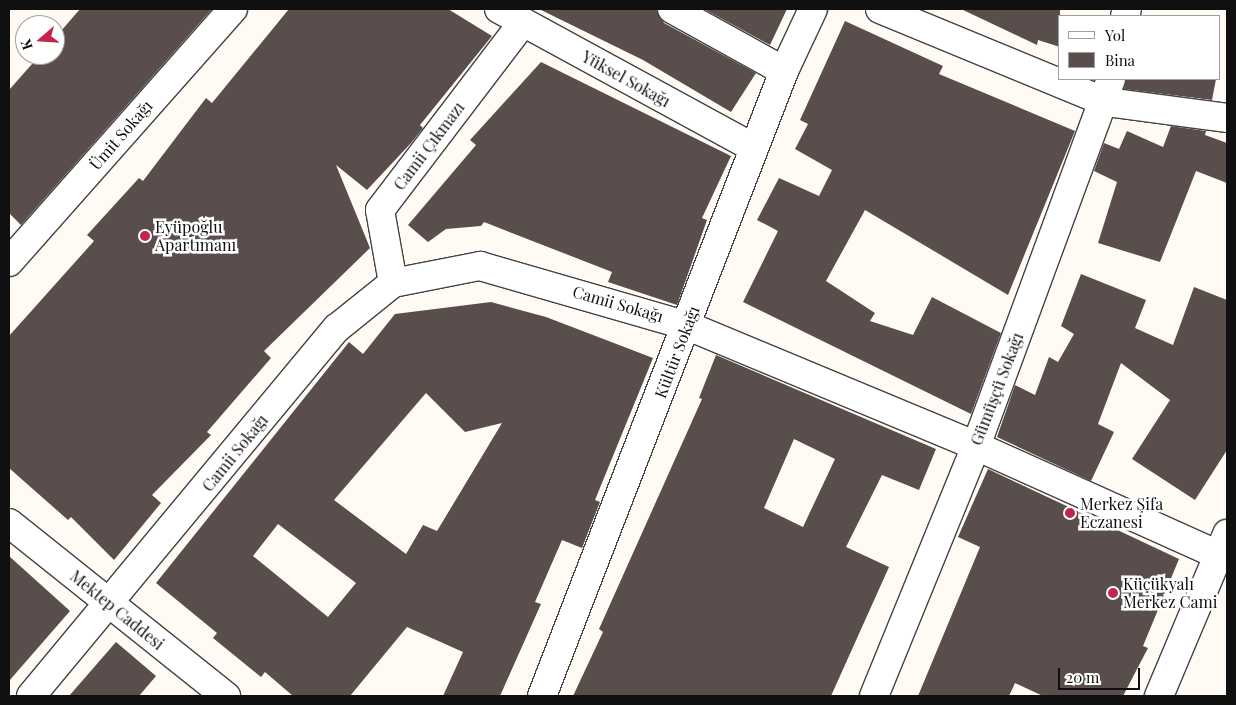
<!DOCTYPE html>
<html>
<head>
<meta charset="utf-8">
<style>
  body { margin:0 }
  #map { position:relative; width:1236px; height:705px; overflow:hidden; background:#fffaf3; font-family:"Playfair Display",serif }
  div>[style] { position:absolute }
  .building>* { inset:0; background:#594e4c }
  .roads { filter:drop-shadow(1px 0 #434343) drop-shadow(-1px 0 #434343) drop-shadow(0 1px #434343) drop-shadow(0 -1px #434343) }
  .minor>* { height:28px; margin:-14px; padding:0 14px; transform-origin:14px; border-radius:14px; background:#fff }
  .dots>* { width:14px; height:14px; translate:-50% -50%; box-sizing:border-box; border:2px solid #fff; border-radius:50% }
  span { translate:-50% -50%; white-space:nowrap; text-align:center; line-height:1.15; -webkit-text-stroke:5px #fff; paint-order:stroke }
  .street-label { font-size:16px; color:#101010 }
  .poi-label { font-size:16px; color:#101010 }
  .left { translate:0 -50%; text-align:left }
  .frame { position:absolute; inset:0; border:10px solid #101010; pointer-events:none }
  .legend { position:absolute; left:1058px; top:15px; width:162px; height:65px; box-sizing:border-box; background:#fff; border:1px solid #9f9f9f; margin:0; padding:6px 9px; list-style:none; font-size:15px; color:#101010 }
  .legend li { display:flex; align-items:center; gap:10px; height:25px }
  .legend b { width:25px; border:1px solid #9f9f9f }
  .north { position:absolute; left:15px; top:15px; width:50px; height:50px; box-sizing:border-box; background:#fff; border:1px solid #9f9f9f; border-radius:50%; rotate:251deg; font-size:14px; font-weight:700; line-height:20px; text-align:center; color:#101010 }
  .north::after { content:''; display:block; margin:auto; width:18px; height:22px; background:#c3254e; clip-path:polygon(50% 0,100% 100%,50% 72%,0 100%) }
  .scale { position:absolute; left:1058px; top:668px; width:82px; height:22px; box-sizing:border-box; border:2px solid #101010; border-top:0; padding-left:6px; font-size:15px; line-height:18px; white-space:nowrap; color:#101010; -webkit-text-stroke:4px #fff; paint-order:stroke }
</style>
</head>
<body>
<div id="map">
  <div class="building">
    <div style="clip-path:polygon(80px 9px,212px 9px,21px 225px,9px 213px,9px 90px,40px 55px,55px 55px,55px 38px)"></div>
    <div style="clip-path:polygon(289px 9px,448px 9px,492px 36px,420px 125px,423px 128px,411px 143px,367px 190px,336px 165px,370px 248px,264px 351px,271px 358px,207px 432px,211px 435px,152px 495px,161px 503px,114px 560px,71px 517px,68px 520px,9px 468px,9px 336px,94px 241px,87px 235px,139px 178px,143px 181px,206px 98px,212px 103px)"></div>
    <div style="clip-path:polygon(539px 9px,656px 9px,664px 23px,756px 73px,731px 112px,643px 60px)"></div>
    <div style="clip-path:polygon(704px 9px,787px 9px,770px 45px)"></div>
    <div style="clip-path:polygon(961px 9px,1060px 9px,1060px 47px,1038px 40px,1037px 45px)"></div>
    <div style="clip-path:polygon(845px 21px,943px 66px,939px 74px,1075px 131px,1008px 295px,865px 210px,826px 281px,875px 313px,870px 321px,913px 335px,932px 297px,1001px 333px,971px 414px,743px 302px,778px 231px,757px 220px,779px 178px,819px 196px,832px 170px,795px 149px,808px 124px,800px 120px)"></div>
    <div style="clip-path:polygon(541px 62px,731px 156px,702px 218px,707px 220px,677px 305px,608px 282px,612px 272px,484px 222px,481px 226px,446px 229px,428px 242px,408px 225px,476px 145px,470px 140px)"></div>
    <div style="clip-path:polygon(1126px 79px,1216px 79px,1212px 100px,1124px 89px)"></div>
    <div style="clip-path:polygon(1171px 126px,1206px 131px,1205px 135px,1227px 143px,1227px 183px,1196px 171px,1160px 262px,1098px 243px,1117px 182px,1094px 171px,1104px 143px,1119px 149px,1127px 131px,1163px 147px)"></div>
    <div style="clip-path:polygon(1081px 274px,1146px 300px,1135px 328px,1173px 345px,1194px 287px,1227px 300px,1227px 450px,1195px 500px,1132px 459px,1170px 400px,1121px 363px,1098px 424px,1114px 432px,1091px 481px,997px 437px,1015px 385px,1035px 395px,1049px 357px,1058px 362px,1074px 334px,1061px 326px)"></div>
    <div style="clip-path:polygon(evenodd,491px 302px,546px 317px,653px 358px,595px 500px,600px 502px,582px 548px,562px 540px,535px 602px,541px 604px,500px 696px,443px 696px,463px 652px,407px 627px,350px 696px,293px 696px,265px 672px,261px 677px,213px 638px,217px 633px,156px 583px,349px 342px,363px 354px,395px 314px,491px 302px,426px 393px,465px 432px,502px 423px,437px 531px,423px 525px,406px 554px,334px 500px,426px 393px,491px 302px,278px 524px,356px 583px,328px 617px,253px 556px,278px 524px)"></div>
    <div style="clip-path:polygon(evenodd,716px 355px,936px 449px,919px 490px,882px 475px,846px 547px,889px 567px,831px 696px,573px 696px,603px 632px,599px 629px,702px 399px,699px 398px,716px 355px,794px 439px,835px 459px,803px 527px,764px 508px,794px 439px)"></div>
    <div style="clip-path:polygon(988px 469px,1179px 559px,1143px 646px,1148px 648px,1123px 696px,1043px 696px,1015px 683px,1009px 696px,918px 696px,980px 547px,958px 537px)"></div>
    <div style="clip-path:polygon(9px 556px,70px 611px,9px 681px)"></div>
    <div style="clip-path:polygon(116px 642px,156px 676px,139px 696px,69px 696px)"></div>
  </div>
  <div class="roads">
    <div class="minor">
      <div style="left:499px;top:9px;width:290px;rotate:28.6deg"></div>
      <div style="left:672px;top:9px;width:128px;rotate:29deg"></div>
      <div style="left:880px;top:9px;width:244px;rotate:22.4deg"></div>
      <div style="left:1106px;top:102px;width:122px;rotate:7.5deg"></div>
      <div style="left:1125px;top:16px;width:7px;rotate:-74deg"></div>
      <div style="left:9px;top:262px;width:338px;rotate:-48.5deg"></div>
      <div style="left:393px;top:283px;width:74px;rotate:-100.1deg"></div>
      <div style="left:380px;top:210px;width:236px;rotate:-52.7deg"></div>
      <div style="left:9px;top:523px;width:278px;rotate:38.6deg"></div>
      <div style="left:31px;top:696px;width:479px;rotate:-50.3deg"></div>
      <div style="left:337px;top:328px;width:72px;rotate:-38.8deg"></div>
      <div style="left:393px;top:283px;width:89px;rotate:-11.1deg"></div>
      <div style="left:480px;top:266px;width:216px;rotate:16.1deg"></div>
      <div style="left:688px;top:326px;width:312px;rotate:22.6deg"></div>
      <div style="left:976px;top:446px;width:275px;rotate:24.2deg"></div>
      <div style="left:542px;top:696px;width:670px;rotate:-68.83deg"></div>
      <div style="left:784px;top:71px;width:68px;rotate:-64.9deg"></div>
      <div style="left:874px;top:696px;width:270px;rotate:-67.8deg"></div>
      <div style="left:976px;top:446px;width:391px;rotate:-69.8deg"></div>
      <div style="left:1159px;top:696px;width:176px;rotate:-67.2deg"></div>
    </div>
  </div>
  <div class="dots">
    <div style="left:145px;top:236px;background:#c3254e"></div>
    <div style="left:1070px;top:513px;background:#c3254e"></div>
    <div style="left:1113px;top:593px;background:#c3254e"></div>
  </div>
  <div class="street-label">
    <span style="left:626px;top:79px;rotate:29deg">Yüksel Sokağı</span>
    <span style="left:121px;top:135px;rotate:-49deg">Ümit Sokağı</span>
    <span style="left:429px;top:146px;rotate:-53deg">Camii Çıkmazı</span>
    <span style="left:618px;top:304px;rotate:16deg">Camii Sokağı</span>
    <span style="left:677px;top:352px;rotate:-69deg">Kültür Sokağı</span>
    <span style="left:997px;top:389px;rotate:-69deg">Gümüşçü Sokağı</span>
    <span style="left:235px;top:453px;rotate:-51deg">Camii Sokağı</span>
    <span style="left:117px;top:610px;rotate:39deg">Mektep Caddesi</span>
  </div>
  <div class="poi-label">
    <span class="left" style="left:155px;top:236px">Eyüpoğlu<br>Apartımanı</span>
    <span class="left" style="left:1080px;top:513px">Merkez Şifa<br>Eczanesi</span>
    <span class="left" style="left:1123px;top:593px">Küçükyalı<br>Merkez Cami</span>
  </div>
  <div class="frame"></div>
  <ul class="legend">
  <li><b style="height:6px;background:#fff"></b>Yol</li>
  <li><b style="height:14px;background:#594e4c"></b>Bina</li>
  </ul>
  <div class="north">K</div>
  <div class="scale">20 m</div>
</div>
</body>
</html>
